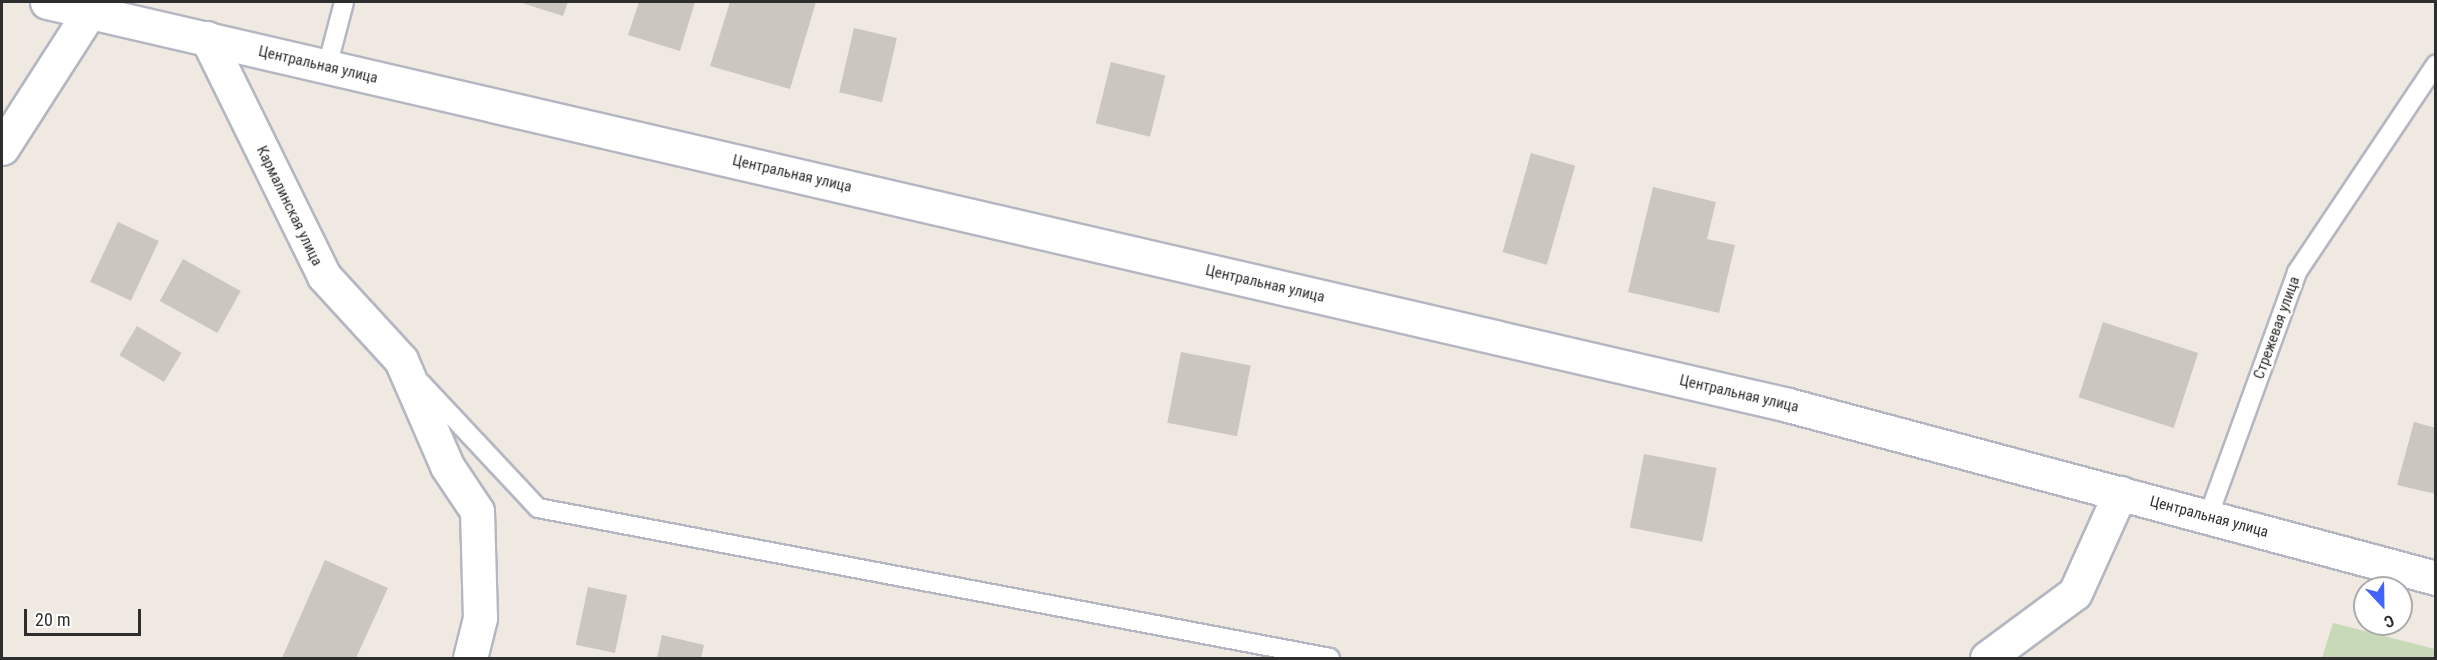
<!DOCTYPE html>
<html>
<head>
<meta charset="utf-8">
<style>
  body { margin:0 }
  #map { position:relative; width:2437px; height:660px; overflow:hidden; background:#efe9e1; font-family:"Roboto Condensed",sans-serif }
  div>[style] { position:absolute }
  .cemetery>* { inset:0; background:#c8d9b8 }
  .building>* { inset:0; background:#cbc7bf; transform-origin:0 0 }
  .roads { filter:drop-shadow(2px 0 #b4b7c1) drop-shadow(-2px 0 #b4b7c1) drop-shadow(0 2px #b4b7c1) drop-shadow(0 -2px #b4b7c1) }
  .service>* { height:18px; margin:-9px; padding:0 9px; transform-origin:9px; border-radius:9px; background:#fff }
  .minor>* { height:33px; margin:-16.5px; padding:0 16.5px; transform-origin:16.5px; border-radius:16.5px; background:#fff }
  .tertiary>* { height:33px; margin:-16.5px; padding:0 16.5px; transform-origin:16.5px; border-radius:16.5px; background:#fff }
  span { translate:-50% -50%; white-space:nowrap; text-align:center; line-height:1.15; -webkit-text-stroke:4.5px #fff; paint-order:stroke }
  .street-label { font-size:15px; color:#2e2e2e }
  .frame { position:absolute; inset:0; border:3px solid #2e2e2e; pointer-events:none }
  .north { position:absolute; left:2353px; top:576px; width:60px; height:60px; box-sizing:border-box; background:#fff; border:2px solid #ababab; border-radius:50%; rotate:158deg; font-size:16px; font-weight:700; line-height:24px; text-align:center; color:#2e2e2e }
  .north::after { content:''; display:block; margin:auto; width:21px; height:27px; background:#4264fb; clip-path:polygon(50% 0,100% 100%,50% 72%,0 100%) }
  .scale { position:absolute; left:24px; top:609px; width:117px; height:27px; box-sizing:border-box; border:3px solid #2e2e2e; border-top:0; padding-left:8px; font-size:18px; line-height:21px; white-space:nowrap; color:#2e2e2e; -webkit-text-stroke:4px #fff; paint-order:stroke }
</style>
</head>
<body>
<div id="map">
  <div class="cemetery">
    <div style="clip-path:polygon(2333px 623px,2435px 649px,2435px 658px,2322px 658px)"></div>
  </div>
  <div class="building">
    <div style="clip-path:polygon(519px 2px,568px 2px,563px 16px)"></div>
    <div style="clip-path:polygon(639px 2px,695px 2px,680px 51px,628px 35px)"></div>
    <div style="clip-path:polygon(730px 2px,816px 2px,790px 89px,710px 66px)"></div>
    <div style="left:854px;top:28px;width:44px;height:66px;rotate:13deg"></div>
    <div style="left:1111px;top:62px;width:56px;height:63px;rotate:14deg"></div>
    <div style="left:1531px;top:153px;width:46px;height:103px;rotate:16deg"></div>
    <div style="clip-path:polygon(1653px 187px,1716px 202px,1707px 239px,1735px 245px,1719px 313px,1628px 292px)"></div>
    <div style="left:118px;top:222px;width:45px;height:66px;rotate:25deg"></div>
    <div style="left:183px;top:259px;width:66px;height:48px;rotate:29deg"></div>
    <div style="left:2103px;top:322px;width:100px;height:79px;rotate:18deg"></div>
    <div style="left:137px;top:326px;width:52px;height:34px;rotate:31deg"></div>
    <div style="left:1181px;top:352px;width:71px;height:72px;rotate:11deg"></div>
    <div style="clip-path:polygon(2414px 422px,2436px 428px,2436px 494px,2397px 485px)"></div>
    <div style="left:1644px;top:454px;width:74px;height:75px;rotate:11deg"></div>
    <div style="clip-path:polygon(325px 560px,388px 588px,356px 658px,282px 658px)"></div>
    <div style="left:588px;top:587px;width:40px;height:59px;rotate:12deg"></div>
    <div style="clip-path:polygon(662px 635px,704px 645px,701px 658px,657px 658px)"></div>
  </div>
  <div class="roads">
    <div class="service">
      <div style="left:327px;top:67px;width:67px;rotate:-75.3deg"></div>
      <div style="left:421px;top:383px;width:171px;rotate:46.9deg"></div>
      <div style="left:538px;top:508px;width:806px;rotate:10.72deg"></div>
      <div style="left:2208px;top:517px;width:261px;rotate:-70deg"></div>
      <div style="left:2297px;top:272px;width:250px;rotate:-56.2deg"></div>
    </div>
    <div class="minor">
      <div style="left:207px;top:38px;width:265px;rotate:63.8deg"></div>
      <div style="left:324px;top:276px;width:114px;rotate:47.5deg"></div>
      <div style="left:401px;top:360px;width:116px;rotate:66.5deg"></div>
      <div style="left:447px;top:466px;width:54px;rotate:56.3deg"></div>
      <div style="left:477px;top:511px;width:107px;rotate:88.4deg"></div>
      <div style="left:480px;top:618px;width:41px;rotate:104deg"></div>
      <div style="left:2px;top:148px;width:163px;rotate:-57.3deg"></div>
      <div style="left:1987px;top:658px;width:109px;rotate:-36.5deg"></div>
      <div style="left:2075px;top:593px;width:110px;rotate:-65.8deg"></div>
    </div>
    <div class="tertiary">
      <div style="left:47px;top:2px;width:1787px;rotate:13.03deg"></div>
      <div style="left:1788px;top:405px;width:671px;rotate:14.95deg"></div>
    </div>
  </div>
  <div class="street-label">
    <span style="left:318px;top:65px;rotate:13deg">Центральная улица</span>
    <span style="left:792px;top:174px;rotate:13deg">Центральная улица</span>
    <span style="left:289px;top:206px;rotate:64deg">Кармалинская улица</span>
    <span style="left:1265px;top:284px;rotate:13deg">Центральная улица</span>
    <span style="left:2277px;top:328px;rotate:-70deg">Стрежевая улица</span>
    <span style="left:1739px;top:394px;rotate:13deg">Центральная улица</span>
    <span style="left:2209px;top:517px;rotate:15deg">Центральная улица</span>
  </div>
  <div class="frame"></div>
  <div class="north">С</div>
  <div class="scale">20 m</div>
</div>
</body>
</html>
